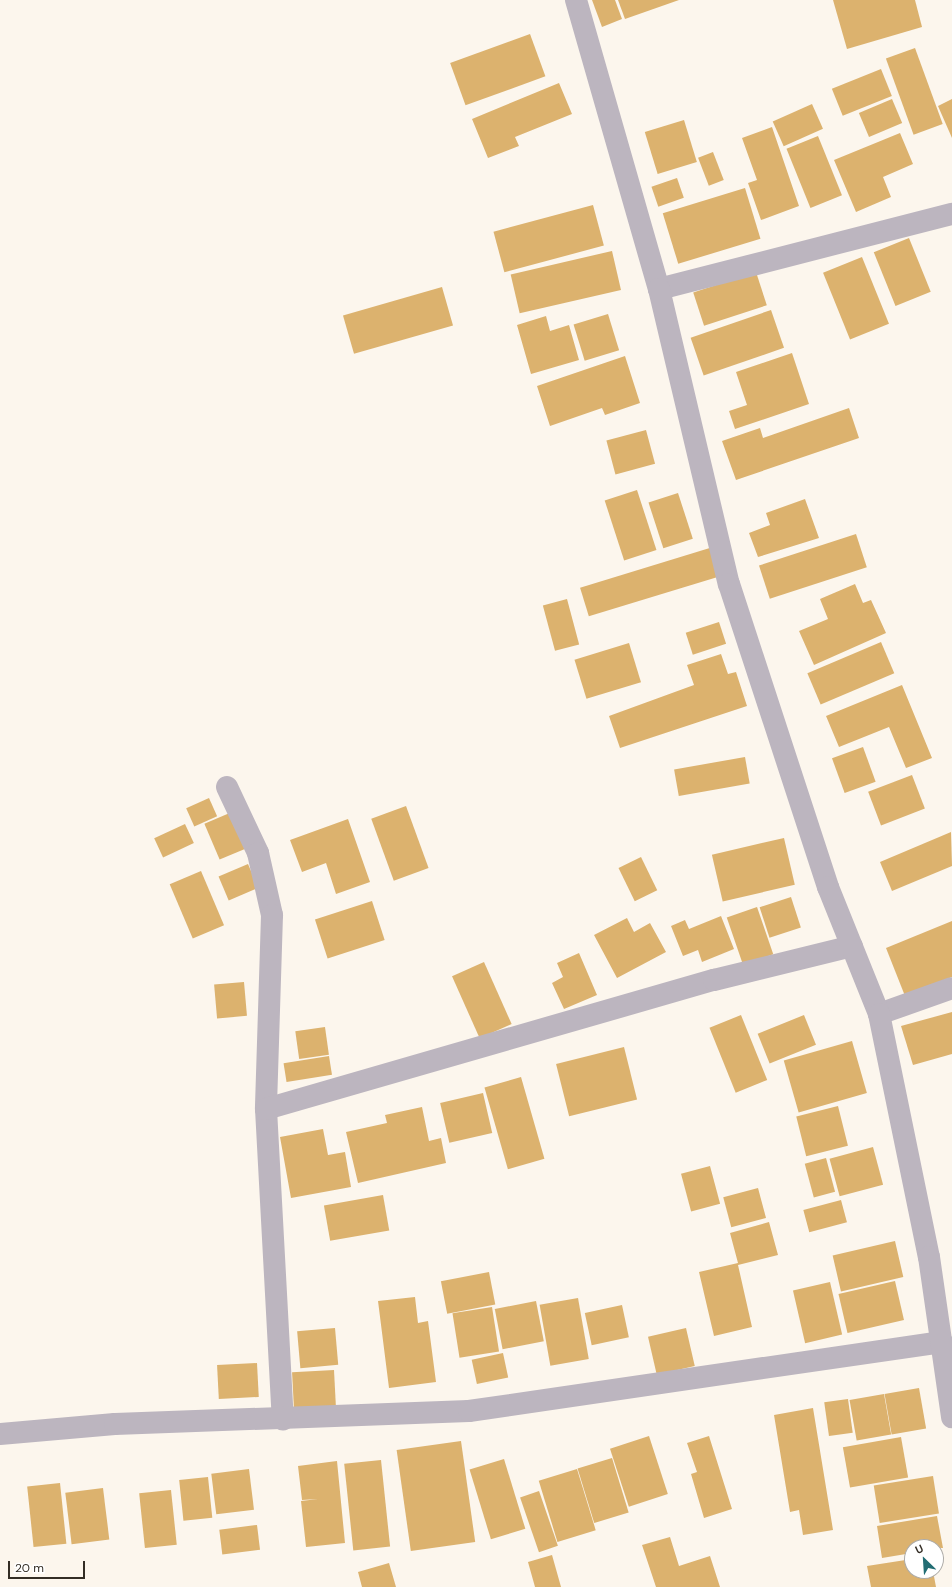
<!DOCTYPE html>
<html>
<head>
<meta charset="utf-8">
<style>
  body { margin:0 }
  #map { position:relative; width:952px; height:1587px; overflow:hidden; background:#fcf6ed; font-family:"DM Sans",sans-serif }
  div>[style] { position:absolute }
  .building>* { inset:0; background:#dcb26e; transform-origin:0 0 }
  .minor>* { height:22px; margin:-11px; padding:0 11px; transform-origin:11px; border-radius:11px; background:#bcb5bf }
  .tertiary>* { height:22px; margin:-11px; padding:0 11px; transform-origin:11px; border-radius:11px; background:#bcb5bf }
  span { translate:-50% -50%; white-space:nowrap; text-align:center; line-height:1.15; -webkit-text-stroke:3.5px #fff; paint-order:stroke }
  .north { position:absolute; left:904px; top:1539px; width:40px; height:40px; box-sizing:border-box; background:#fff; border:1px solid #adaba7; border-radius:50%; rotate:335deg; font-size:11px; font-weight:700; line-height:16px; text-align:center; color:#332d24 }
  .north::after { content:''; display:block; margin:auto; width:14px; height:18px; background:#226d73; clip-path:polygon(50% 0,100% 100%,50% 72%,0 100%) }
  .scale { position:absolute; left:8px; top:1561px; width:77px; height:18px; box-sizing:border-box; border:2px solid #332d24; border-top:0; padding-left:5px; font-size:12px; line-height:14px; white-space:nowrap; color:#332d24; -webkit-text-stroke:3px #fff; paint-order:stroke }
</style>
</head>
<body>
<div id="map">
  <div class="building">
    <div style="clip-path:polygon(592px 0,615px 0,622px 19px,602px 27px)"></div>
    <div style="clip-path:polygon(618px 0,679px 0,625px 19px)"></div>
    <div style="clip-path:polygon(833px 0,915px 0,922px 27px,847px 49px)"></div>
    <div style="left:530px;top:34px;width:45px;height:85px;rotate:70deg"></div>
    <div style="left:915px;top:48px;width:81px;height:31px;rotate:70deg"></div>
    <div style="left:881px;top:69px;width:29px;height:53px;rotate:68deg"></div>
    <div style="clip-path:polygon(559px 83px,572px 114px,515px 137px,519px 146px,488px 158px,472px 119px)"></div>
    <div style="left:892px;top:99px;width:26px;height:36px;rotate:67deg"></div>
    <div style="clip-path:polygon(952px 99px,952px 138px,938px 106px)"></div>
    <div style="left:812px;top:104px;width:27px;height:43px;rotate:66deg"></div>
    <div style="left:684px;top:120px;width:44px;height:41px;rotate:73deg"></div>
    <div style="clip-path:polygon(772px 127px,799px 206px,761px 220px,748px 183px,757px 180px,742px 138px)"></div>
    <div style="clip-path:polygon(900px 133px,913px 164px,883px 177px,891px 197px,856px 212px,834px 160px)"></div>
    <div style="left:818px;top:136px;width:64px;height:34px;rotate:68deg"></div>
    <div style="left:713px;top:152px;width:30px;height:16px;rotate:69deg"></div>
    <div style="left:677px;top:178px;width:21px;height:27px;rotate:71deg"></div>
    <div style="left:745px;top:188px;width:53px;height:86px;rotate:73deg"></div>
    <div style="left:593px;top:205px;width:42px;height:103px;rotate:75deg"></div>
    <div style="left:909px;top:238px;width:58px;height:38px;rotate:68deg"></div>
    <div style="left:612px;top:251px;width:40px;height:104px;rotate:77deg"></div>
    <div style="left:862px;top:257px;width:72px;height:42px;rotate:68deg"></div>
    <div style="left:756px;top:272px;width:35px;height:66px;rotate:72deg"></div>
    <div style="left:442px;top:287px;width:40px;height:103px;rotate:74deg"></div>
    <div style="left:771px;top:310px;width:40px;height:85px;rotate:71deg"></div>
    <div style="left:608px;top:314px;width:38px;height:36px;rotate:73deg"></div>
    <div style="clip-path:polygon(546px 316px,550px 331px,569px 325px,579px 360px,531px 374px,517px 325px)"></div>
    <div style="clip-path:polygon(792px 353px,809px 404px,735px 429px,729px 411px,747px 405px,736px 372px)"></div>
    <div style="clip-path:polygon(625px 356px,640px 403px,605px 415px,602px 408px,550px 426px,537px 386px)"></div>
    <div style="clip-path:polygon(849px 408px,859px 438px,736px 480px,722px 441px,760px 428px,763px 438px)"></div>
    <div style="left:646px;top:430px;width:35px;height:41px;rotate:75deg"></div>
    <div style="left:637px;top:490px;width:63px;height:34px;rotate:72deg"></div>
    <div style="left:678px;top:493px;width:48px;height:31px;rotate:72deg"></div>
    <div style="clip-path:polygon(805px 499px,819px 538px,758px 557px,749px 533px,770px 525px,766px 513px)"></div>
    <div style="left:856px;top:534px;width:35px;height:102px;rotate:72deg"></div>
    <div style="left:713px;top:547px;width:30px;height:139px;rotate:73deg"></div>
    <div style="clip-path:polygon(855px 584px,863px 603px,871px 600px,886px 633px,814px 665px,799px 631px,828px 619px,820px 599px)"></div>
    <div style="left:567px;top:599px;width:47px;height:25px;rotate:75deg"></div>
    <div style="left:719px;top:622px;width:23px;height:35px;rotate:72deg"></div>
    <div style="left:881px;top:642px;width:34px;height:80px;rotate:67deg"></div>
    <div style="left:629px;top:643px;width:41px;height:57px;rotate:73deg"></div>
    <div style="clip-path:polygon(721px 654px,728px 674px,736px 672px,747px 706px,620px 748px,609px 716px,694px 685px,687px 665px)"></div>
    <div style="clip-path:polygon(902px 685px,932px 758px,906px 768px,889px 727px,839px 747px,826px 716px)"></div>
    <div style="left:863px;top:747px;width:37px;height:33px;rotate:70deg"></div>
    <div style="left:745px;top:757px;width:27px;height:72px;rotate:80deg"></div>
    <div style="left:912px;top:775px;width:36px;height:47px;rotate:69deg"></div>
    <div style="left:209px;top:798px;width:20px;height:25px;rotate:66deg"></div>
    <div style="left:406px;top:806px;width:66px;height:37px;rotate:70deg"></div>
    <div style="left:232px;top:812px;width:39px;height:30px;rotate:67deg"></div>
    <div style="clip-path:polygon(348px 819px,370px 882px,336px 894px,326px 863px,302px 872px,290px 840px)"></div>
    <div style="left:185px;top:824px;width:21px;height:34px;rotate:65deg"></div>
    <div style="clip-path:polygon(951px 832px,952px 866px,892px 891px,880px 862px)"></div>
    <div style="left:784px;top:838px;width:48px;height:74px;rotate:77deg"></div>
    <div style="left:641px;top:857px;width:37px;height:25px;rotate:64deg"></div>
    <div style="left:248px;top:864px;width:26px;height:32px;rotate:67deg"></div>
    <div style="left:201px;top:871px;width:59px;height:34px;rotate:67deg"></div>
    <div style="left:791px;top:897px;width:32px;height:33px;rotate:72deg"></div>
    <div style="left:372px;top:901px;width:41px;height:60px;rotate:72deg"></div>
    <div style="left:757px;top:907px;width:50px;height:32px;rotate:71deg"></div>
    <div style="clip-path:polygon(721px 916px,734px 949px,702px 962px,698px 950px,683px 956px,671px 926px,685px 920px,689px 929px)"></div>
    <div style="clip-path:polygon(627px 918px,634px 932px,650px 923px,666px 952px,617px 978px,594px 935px)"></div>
    <div style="clip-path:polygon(952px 921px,952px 977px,905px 996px,886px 948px)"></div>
    <div style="clip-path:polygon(579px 953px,597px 995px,564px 1009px,552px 983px,563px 977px,557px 963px)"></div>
    <div style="left:484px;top:962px;width:68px;height:35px;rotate:66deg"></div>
    <div style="left:244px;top:982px;width:34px;height:30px;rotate:85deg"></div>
    <div style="clip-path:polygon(952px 1012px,952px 1054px,913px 1065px,901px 1026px)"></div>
    <div style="left:741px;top:1015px;width:70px;height:34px;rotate:68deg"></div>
    <div style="left:804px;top:1015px;width:32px;height:50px;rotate:68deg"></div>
    <div style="left:325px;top:1027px;width:28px;height:30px;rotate:82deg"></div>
    <div style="left:852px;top:1041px;width:54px;height:71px;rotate:74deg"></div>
    <div style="left:624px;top:1047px;width:54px;height:70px;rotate:76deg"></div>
    <div style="left:329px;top:1056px;width:19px;height:46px;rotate:81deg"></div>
    <div style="left:521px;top:1077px;width:85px;height:38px;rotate:74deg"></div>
    <div style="left:483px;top:1093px;width:41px;height:44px;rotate:77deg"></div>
    <div style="left:838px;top:1106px;width:41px;height:43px;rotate:76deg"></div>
    <div style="clip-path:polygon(422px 1107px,429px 1141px,441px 1138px,446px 1163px,358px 1183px,346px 1132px,387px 1123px,385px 1115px)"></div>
    <div style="clip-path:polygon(323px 1129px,328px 1155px,345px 1152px,351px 1187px,291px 1198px,280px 1137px)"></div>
    <div style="left:873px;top:1147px;width:39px;height:45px;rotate:75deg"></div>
    <div style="left:826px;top:1158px;width:35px;height:22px;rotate:75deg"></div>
    <div style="left:710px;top:1166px;width:39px;height:30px;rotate:75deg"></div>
    <div style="left:758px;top:1188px;width:31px;height:36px;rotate:75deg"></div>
    <div style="left:383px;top:1195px;width:36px;height:60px;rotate:80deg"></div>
    <div style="left:841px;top:1200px;width:23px;height:39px;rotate:75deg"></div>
    <div style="clip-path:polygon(769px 1222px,778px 1255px,738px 1265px,752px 1327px,714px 1336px,699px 1272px,738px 1263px,730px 1233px)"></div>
    <div style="left:895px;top:1241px;width:37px;height:64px;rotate:77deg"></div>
    <div style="left:489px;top:1272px;width:33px;height:49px;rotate:79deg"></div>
    <div style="left:895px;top:1281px;width:40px;height:58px;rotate:77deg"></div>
    <div style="left:830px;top:1282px;width:54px;height:38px;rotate:77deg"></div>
    <div style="clip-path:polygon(415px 1297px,418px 1323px,428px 1321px,436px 1382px,389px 1388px,378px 1301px)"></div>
    <div style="left:578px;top:1298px;width:62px;height:39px;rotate:80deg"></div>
    <div style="left:536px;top:1301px;width:41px;height:42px;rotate:79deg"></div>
    <div style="left:622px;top:1305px;width:33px;height:38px;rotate:78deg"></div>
    <div style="left:492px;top:1307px;width:45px;height:40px;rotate:81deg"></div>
    <div style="left:335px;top:1328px;width:37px;height:38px;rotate:85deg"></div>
    <div style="left:686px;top:1328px;width:39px;height:39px;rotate:77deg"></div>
    <div style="left:503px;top:1353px;width:25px;height:32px;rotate:78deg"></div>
    <div style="left:257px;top:1363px;width:34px;height:40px;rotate:87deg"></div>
    <div style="left:334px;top:1370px;width:37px;height:42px;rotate:87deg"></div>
    <div style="left:919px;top:1388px;width:41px;height:35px;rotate:80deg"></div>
    <div style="left:884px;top:1394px;width:41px;height:35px;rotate:80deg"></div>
    <div style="left:848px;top:1399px;width:34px;height:24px;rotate:82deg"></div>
    <div style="clip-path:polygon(813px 1408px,833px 1530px,803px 1535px,799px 1510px,790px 1512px,774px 1415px)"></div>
    <div style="left:649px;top:1436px;width:61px;height:41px;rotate:72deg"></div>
    <div style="clip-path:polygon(709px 1436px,732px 1509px,704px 1518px,691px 1474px,697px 1472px,687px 1443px)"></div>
    <div style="left:901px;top:1437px;width:41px;height:59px;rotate:80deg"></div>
    <div style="left:461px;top:1441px;width:102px;height:65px;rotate:82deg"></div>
    <div style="left:612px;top:1458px;width:57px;height:36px;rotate:73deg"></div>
    <div style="left:504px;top:1459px;width:73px;height:36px;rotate:73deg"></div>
    <div style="left:381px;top:1460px;width:87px;height:37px;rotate:84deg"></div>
    <div style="clip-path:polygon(337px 1461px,345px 1543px,306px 1547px,301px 1501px,318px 1499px,302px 1500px,298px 1466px)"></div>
    <div style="left:249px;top:1469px;width:41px;height:38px;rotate:83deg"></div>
    <div style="left:577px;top:1469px;width:64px;height:40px;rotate:73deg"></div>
    <div style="left:933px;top:1476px;width:38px;height:60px;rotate:81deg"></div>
    <div style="left:208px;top:1477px;width:41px;height:29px;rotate:84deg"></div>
    <div style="left:60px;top:1483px;width:61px;height:33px;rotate:84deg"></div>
    <div style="left:103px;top:1488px;width:52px;height:38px;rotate:83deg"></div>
    <div style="left:171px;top:1490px;width:55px;height:32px;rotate:84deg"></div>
    <div style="left:539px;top:1491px;width:58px;height:20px;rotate:71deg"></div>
    <div style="clip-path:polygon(937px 1516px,943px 1548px,912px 1547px,912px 1553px,882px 1558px,877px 1526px)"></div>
    <div style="left:257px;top:1525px;width:25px;height:38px;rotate:83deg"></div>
    <div style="clip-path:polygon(670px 1537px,679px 1566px,710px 1556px,720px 1587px,656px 1587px,642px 1545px)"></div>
    <div style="clip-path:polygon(552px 1555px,561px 1587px,535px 1587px,528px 1562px)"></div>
    <div style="clip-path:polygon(912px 1559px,912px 1571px,933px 1571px,936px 1587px,871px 1587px,867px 1566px)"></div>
    <div style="clip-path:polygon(389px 1563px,396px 1587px,362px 1587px,358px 1572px)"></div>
  </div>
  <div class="minor">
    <div style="left:659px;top:289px;width:302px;rotate:-14.4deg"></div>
    <div style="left:227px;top:787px;width:73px;rotate:64.8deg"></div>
    <div style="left:258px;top:853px;width:64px;rotate:77.3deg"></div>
    <div style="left:272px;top:915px;width:194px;rotate:91.8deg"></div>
    <div style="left:266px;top:1109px;width:311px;rotate:86.9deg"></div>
    <div style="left:879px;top:1014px;width:77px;rotate:-19.6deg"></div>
    <div style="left:266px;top:1109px;width:466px;rotate:-16.1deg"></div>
    <div style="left:714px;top:980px;width:142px;rotate:-13.8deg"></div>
    <div style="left:0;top:1434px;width:115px;rotate:-5deg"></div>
    <div style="left:115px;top:1424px;width:354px;rotate:-2.1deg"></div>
    <div style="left:469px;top:1411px;width:478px;rotate:-8.3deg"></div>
  </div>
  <div class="tertiary">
    <div style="left:576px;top:0;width:301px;rotate:74deg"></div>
    <div style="left:659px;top:289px;width:303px;rotate:76.7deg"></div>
    <div style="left:729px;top:584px;width:319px;rotate:71.9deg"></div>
    <div style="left:828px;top:887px;width:137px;rotate:68.1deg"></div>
    <div style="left:879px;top:1014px;width:248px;rotate:78.4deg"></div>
    <div style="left:929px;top:1257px;width:162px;rotate:81.8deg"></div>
  </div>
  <div class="north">U</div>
  <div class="scale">20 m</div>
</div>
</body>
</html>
